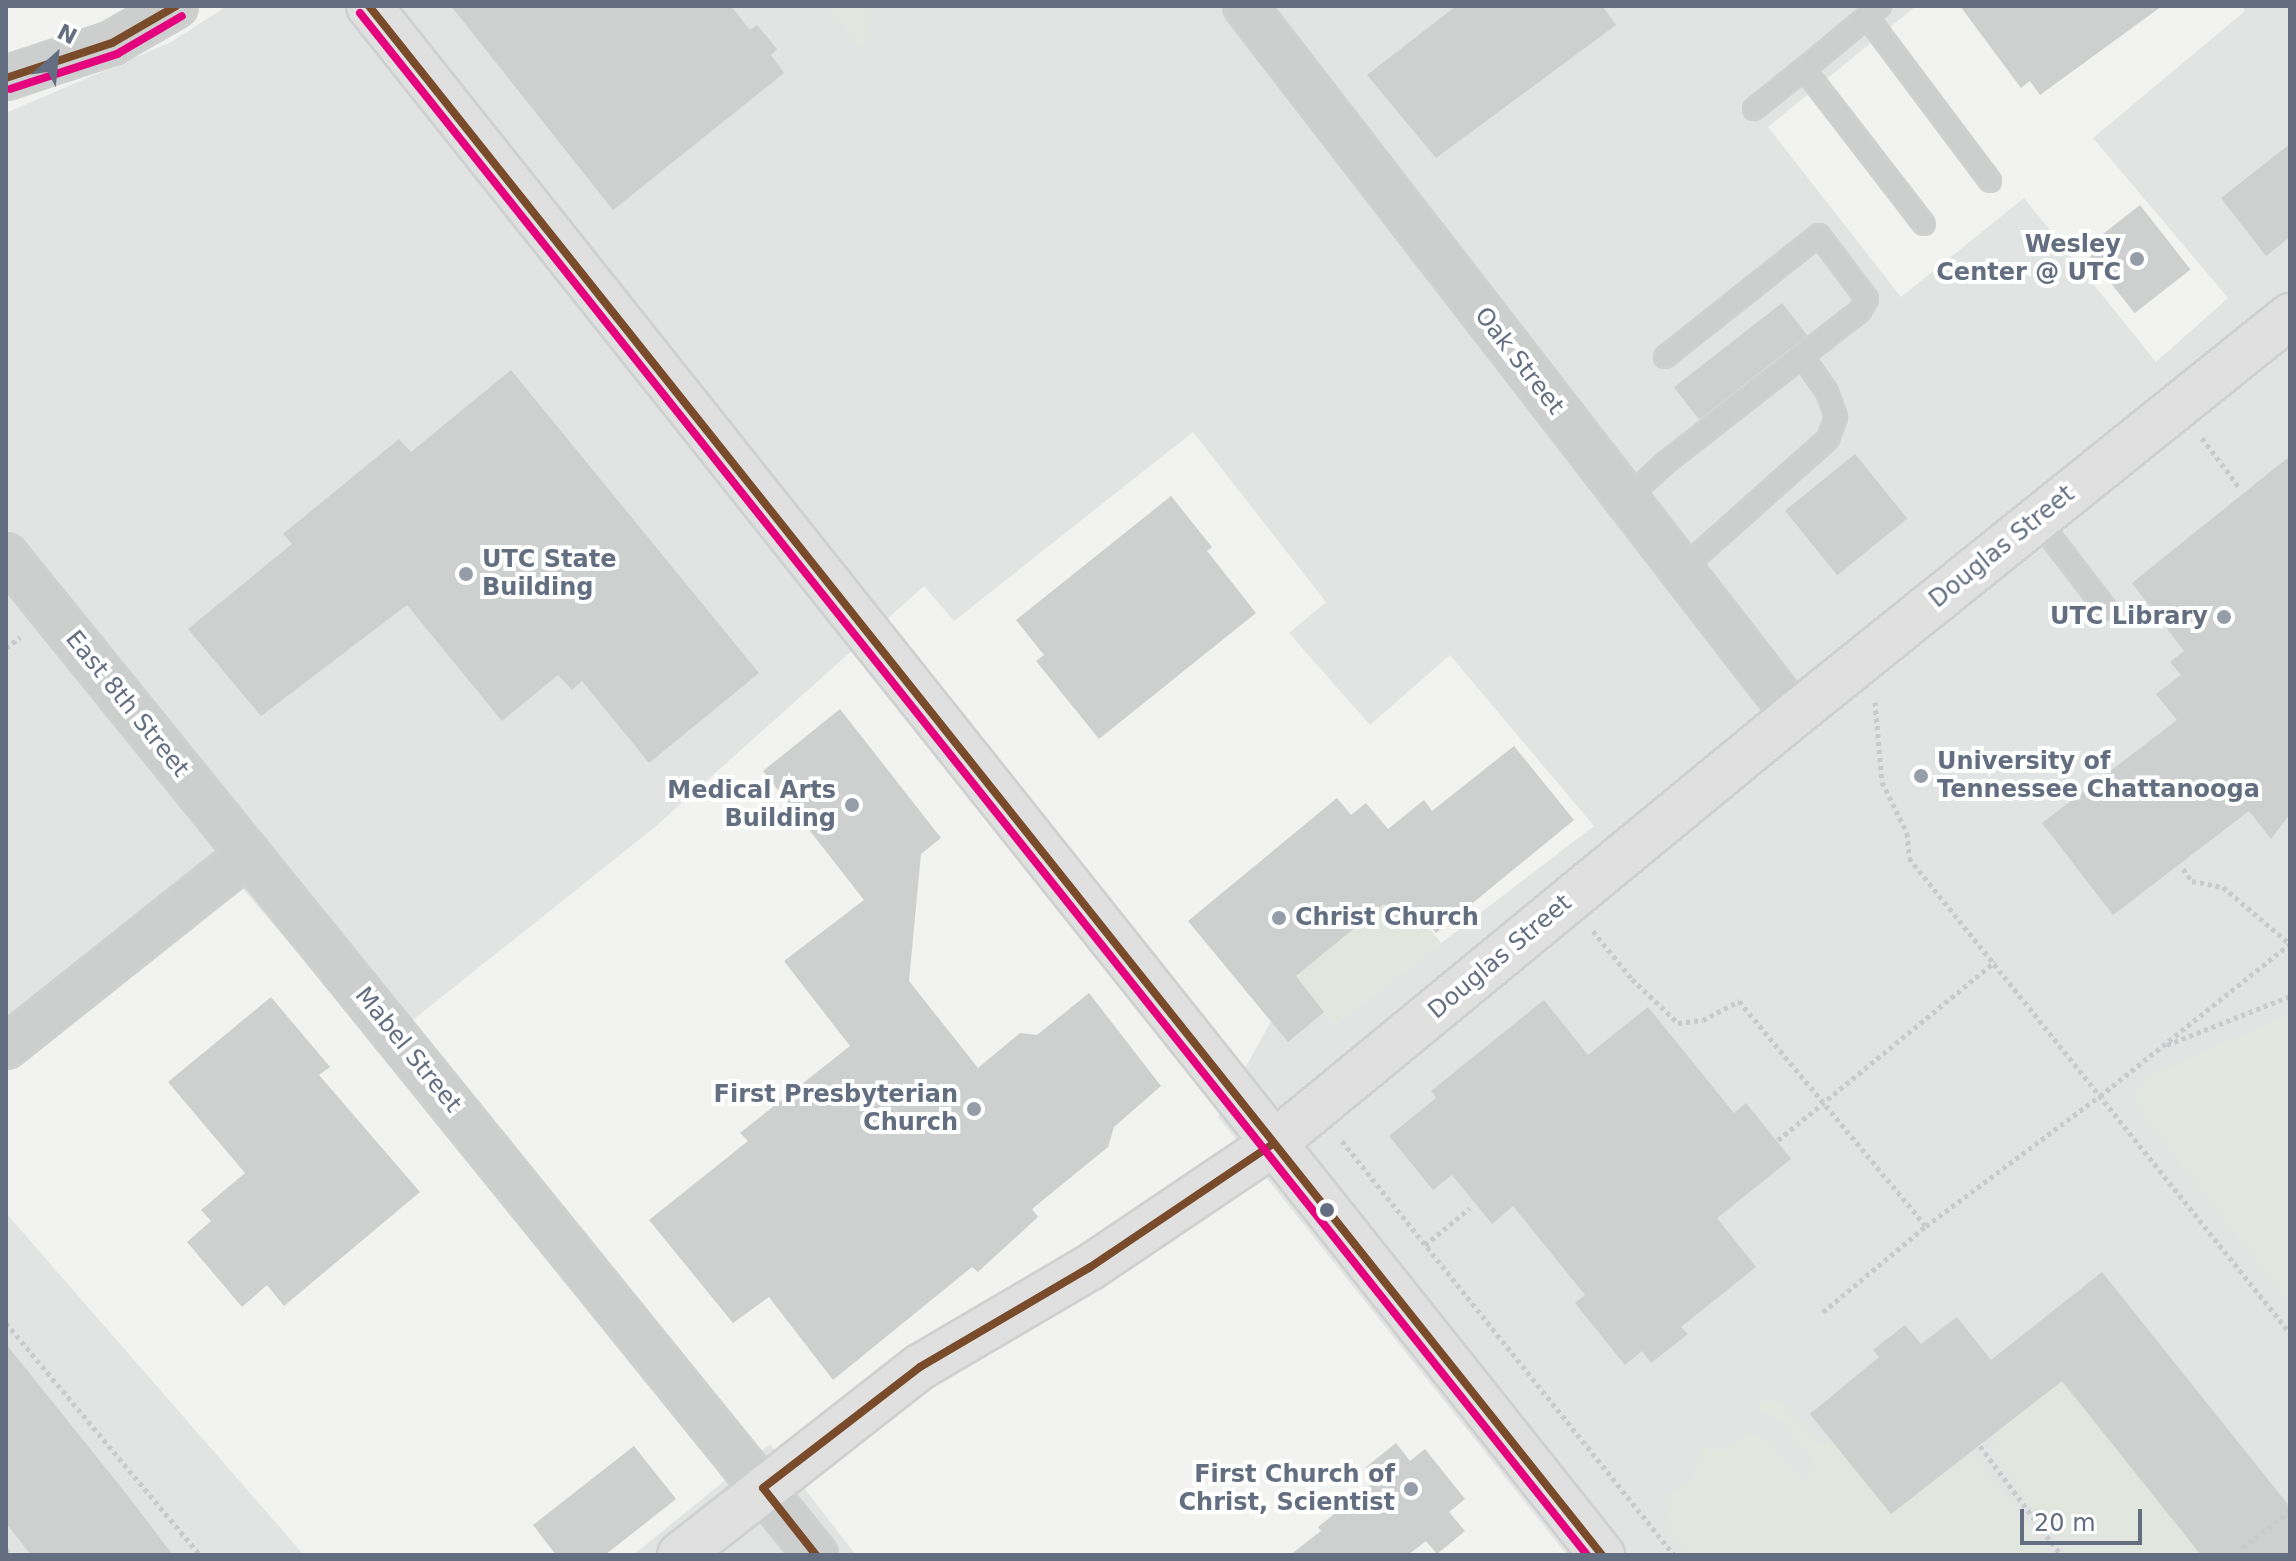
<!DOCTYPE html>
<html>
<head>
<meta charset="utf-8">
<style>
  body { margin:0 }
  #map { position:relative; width:2296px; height:1561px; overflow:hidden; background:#f2f3f1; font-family:"DejaVu Sans",sans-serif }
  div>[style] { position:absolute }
  .built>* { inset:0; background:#e2e4e4 }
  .green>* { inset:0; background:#e1e6df }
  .building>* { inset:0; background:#cecfcf; transform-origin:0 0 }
  .path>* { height:5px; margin-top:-2.5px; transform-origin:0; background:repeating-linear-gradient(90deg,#c9cacb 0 4px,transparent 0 8px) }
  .roads { filter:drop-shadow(2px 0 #cfd0d0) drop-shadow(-2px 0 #cfd0d0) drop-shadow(0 2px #cfd0d0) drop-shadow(0 -2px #cfd0d0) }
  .lane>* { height:20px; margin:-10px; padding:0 10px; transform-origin:10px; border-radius:10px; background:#cdcece }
  .street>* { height:42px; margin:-21px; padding:0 21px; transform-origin:21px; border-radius:21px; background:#cdcece }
  .secondary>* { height:44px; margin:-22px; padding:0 22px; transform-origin:22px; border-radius:22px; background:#e0e0e1 }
  .bus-1>* { height:8px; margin:-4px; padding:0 4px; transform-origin:4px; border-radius:4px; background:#7a4b2a }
  .bus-2>* { height:8px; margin:-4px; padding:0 4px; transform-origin:4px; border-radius:4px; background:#e5007d }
  .dots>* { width:22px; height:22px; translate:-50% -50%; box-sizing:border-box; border:4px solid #fff; border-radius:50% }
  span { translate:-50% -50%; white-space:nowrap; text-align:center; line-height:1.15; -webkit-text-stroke:8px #fff; paint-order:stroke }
  .poi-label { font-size:24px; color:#636f81; font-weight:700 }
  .right { translate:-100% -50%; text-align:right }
  .left { translate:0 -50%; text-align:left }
  .street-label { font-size:24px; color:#636f81 }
  .frame { position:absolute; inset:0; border:8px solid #636f81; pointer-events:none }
  .north { position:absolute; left:16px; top:16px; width:80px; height:80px; -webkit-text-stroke:6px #fff; paint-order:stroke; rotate:27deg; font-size:22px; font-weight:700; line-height:32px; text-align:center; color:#636f81 }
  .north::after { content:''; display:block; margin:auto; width:28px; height:36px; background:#636f81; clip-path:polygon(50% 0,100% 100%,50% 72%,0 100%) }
  .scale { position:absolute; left:2020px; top:1509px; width:122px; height:36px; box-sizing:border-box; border:4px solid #636f81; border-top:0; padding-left:10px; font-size:24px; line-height:28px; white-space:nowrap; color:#636f81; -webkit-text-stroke:6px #fff; paint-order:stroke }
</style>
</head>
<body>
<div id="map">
  <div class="built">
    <div style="clip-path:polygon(227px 6px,1916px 6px,1768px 127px,1901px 297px,2024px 198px,2156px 362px,2228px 298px,2093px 138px,2245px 11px,2242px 6px,2290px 6px,2290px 1555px,1567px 1555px,1218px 1117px,1296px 976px,1334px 1025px,1594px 826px,1450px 655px,1370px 725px,1289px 633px,1326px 602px,1193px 432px,954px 621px,924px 586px,655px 827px,379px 1047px,242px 888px,6px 1066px,6px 113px,171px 42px)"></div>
    <div style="clip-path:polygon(6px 1213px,304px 1555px,6px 1555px)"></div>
    <div style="clip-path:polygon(770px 1444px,856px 1555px,633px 1555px)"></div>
  </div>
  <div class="green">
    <div style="clip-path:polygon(835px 6px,870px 6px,868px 36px,862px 47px,830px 9px)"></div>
    <div style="clip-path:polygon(1384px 904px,1406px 928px,1421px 918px,1442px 944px,1334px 1025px,1296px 976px)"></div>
    <div style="clip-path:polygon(2290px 1014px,2290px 1303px,2136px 1105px,2136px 1093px,2150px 1076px)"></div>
    <div style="clip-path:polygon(2039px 1353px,2201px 1555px,2068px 1555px,1992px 1452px,1996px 1433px,2028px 1408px,2004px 1377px)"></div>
    <div style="clip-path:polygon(1761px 1401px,1779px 1402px,1822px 1445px,1831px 1439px,1891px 1514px,1971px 1453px,2051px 1555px,1688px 1555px,1665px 1525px,1671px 1517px,1666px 1500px,1694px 1477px,1701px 1448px,1728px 1449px,1747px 1433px,1763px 1439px,1803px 1481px,1819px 1467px,1780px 1419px,1760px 1409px)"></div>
  </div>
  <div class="building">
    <div style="clip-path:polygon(451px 6px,731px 6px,750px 30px,757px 25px,777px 49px,771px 55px,784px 73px,613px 210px)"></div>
    <div style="clip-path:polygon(1456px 6px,1602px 6px,1616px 25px,1436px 158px,1367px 75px)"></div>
    <div style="clip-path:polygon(1960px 6px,2162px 6px,2040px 95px,2030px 81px,2021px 88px)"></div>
    <div style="clip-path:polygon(2290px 144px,2290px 237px,2266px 256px,2221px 198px)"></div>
    <div style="left:2140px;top:205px;width:82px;height:71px;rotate:52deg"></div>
    <div style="left:1782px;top:303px;width:41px;height:137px;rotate:52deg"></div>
    <div style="clip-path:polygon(511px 370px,759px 673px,649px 763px,582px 681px,572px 690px,558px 675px,502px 721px,407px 605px,261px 716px,188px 629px,292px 544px,283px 534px,399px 439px,411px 452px)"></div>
    <div style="left:1855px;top:454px;width:83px;height:90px;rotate:51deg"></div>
    <div style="clip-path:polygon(2290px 456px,2290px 814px,2271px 839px,2249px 811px,2113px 915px,2042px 823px,2177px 720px,2156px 694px,2181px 675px,2170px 662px,2184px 651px,2132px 583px)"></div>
    <div style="clip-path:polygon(1171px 496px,1212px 547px,1207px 551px,1256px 613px,1099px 739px,1036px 661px,1044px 655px,1016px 620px)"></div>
    <div style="clip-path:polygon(840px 709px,941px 838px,921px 854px,909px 981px,978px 1068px,1020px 1033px,1037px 1035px,1089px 993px,1161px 1086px,1114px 1127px,1108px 1147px,1032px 1209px,1038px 1217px,978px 1272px,972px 1267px,833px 1380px,769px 1297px,733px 1323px,649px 1220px,748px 1141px,740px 1133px,850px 1046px,784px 961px,864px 900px,763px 771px)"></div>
    <div style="clip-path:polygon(1514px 746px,1574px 820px,1436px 933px,1421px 915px,1406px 928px,1384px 904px,1296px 976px,1324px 1012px,1288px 1042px,1188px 921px,1337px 798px,1351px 815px,1366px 803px,1388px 829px,1424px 800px,1432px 811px)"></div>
    <div style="clip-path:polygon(271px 997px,330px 1067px,319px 1075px,420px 1192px,284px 1306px,267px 1285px,242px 1307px,187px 1242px,211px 1221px,201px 1210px,245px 1173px,168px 1082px)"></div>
    <div style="clip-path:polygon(1544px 1000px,1588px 1055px,1648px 1007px,1734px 1113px,1746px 1103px,1791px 1159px,1717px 1218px,1756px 1267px,1681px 1327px,1688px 1334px,1651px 1363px,1642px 1351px,1625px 1365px,1575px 1303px,1585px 1295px,1513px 1206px,1492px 1224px,1452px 1175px,1433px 1190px,1389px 1136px,1436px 1098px,1431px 1091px)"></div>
    <div style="clip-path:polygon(2102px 1272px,2290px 1507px,2290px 1555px,2201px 1555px,2062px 1381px,1891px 1514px,1810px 1414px,1879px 1357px,1873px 1350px,1905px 1325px,1921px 1344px,1957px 1317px,1991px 1360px)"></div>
    <div style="clip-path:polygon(6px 1344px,124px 1491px,173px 1555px,31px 1555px,6px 1523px)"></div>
    <div style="clip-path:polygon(1396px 1443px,1410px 1461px,1425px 1449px,1465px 1499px,1449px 1512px,1465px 1531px,1437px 1554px,1426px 1541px,1408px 1555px,1290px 1555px,1321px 1531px,1318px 1527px,1377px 1480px,1366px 1467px)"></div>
    <div style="clip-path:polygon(634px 1446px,676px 1499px,605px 1555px,556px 1555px,533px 1525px)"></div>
  </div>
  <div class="path">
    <div style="left:2202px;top:438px;width:61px;rotate:52.9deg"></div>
    <div style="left:6px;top:648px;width:18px;rotate:-38deg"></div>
    <div style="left:1875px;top:702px;width:80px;rotate:85deg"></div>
    <div style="left:1882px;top:782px;width:57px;rotate:63.9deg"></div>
    <div style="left:1907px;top:833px;width:25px;rotate:85deg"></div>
    <div style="left:1909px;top:858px;width:609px;rotate:51.27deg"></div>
    <div style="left:2183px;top:869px;width:15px;rotate:53deg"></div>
    <div style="left:2192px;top:881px;width:32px;rotate:11deg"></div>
    <div style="left:2223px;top:887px;width:88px;rotate:40.4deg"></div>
    <div style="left:1593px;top:931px;width:62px;rotate:50.9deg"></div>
    <div style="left:1632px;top:979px;width:64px;rotate:43.7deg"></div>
    <div style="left:1678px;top:1023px;width:25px;rotate:-7deg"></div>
    <div style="left:1703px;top:1020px;width:41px;rotate:-27.8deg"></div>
    <div style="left:1739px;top:1001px;width:293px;rotate:50.3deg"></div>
    <div style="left:2167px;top:1045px;width:132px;rotate:-21.7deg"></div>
    <div style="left:1778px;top:1140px;width:281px;rotate:-39.4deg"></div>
    <div style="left:1342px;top:1141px;width:531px;rotate:51.27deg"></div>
    <div style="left:1425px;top:1245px;width:58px;rotate:-39.4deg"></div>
    <div style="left:1823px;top:1312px;width:134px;rotate:-39.9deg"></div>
    <div style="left:1926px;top:1226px;width:217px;rotate:-36.8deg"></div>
    <div style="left:2100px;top:1096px;width:243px;rotate:-38.7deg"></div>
    <div style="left:6px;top:1323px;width:302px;rotate:50.1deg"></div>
    <div style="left:1980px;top:1446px;width:136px;rotate:53.4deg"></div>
    <div style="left:2243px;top:1548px;width:60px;rotate:-39deg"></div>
    <div style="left:6px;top:1549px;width:7px;rotate:56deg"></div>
  </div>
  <div class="roads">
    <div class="lane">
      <div style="left:1880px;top:6px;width:99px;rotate:140.3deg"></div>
      <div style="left:1804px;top:69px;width:196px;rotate:52.3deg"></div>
      <div style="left:1867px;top:17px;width:205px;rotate:53.1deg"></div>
      <div style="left:1754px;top:109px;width:64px;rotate:-38.7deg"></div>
      <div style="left:1665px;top:357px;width:196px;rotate:-38.4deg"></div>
      <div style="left:1819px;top:235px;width:80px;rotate:53.1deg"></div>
      <div style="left:1867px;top:299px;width:14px;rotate:120deg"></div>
      <div style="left:1860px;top:311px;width:73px;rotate:142.2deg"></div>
      <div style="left:1626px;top:499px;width:52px;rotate:-42.6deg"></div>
      <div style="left:1664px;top:464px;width:175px;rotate:-38deg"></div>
      <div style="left:1802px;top:356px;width:44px;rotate:55.2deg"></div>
      <div style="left:1827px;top:392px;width:27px;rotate:70deg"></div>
      <div style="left:1836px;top:417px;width:23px;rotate:110deg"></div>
      <div style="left:1828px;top:439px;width:197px;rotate:138.3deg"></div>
      <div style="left:2037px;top:519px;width:113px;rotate:52.5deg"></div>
    </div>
    <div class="street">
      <div style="left:1245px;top:6px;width:897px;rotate:52.25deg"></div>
      <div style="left:6px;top:78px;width:112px;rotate:-18.3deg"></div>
      <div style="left:112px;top:43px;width:74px;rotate:-30deg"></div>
      <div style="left:6px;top:555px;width:1287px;rotate:50.99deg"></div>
      <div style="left:6px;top:1047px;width:310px;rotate:-38.5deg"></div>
    </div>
    <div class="secondary">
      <div style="left:369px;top:6px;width:1980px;rotate:51.48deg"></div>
      <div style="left:680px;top:1555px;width:305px;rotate:-38.1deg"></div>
      <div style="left:920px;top:1367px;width:196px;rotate:-30.4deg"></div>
      <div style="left:1089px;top:1268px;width:223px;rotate:-34deg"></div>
      <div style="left:1274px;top:1143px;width:673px;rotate:-39.46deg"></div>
      <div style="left:1794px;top:715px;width:637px;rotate:-38.81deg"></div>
    </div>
  </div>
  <div class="bus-1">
    <div style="left:369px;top:6px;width:1980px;rotate:51.48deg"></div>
    <div style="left:6px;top:78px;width:112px;rotate:-18.3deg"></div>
    <div style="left:112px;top:43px;width:74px;rotate:-30deg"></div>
    <div style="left:816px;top:1555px;width:85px;rotate:-128.3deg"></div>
    <div style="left:763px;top:1488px;width:198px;rotate:-37.6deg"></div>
    <div style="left:920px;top:1367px;width:196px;rotate:-30.4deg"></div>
    <div style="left:1089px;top:1268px;width:223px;rotate:-34deg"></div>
  </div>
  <div class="bus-2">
    <div style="left:360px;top:13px;width:1971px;rotate:51.49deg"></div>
    <div style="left:10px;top:89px;width:113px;rotate:-18.1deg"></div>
    <div style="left:117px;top:54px;width:75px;rotate:-30.3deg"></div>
  </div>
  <div class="dots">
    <div style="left:2137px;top:259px;background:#959da8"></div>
    <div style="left:466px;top:574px;background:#959da8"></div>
    <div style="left:2224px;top:617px;background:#959da8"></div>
    <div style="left:1921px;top:776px;background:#959da8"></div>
    <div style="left:852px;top:805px;background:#959da8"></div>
    <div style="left:1279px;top:918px;background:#959da8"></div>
    <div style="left:974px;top:1109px;background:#959da8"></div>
    <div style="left:1327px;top:1210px;background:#636f81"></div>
    <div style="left:1411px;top:1489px;background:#959da8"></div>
  </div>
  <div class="poi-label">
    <span class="right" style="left:2121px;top:259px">Wesley<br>Center @ UTC</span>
    <span class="left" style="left:482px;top:574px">UTC State<br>Building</span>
    <span class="right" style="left:2208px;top:617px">UTC Library</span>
    <span class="left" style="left:1937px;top:776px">University of<br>Tennessee Chattanooga</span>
    <span class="right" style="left:836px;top:805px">Medical Arts<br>Building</span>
    <span class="left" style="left:1295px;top:918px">Christ Church</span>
    <span class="right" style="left:958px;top:1109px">First Presbyterian<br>Church</span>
    <span class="right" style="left:1395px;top:1489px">First Church of<br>Christ, Scientist</span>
  </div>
  <div class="street-label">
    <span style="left:1519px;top:361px;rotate:52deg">Oak Street</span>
    <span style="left:2002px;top:547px;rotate:-39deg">Douglas Street</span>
    <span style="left:127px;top:704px;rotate:51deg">East 8th Street</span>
    <span style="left:1500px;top:957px;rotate:-40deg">Douglas Street</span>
    <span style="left:408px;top:1050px;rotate:51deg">Mabel Street</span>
  </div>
  <div class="frame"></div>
  <div class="north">N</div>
  <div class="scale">20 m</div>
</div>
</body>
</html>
